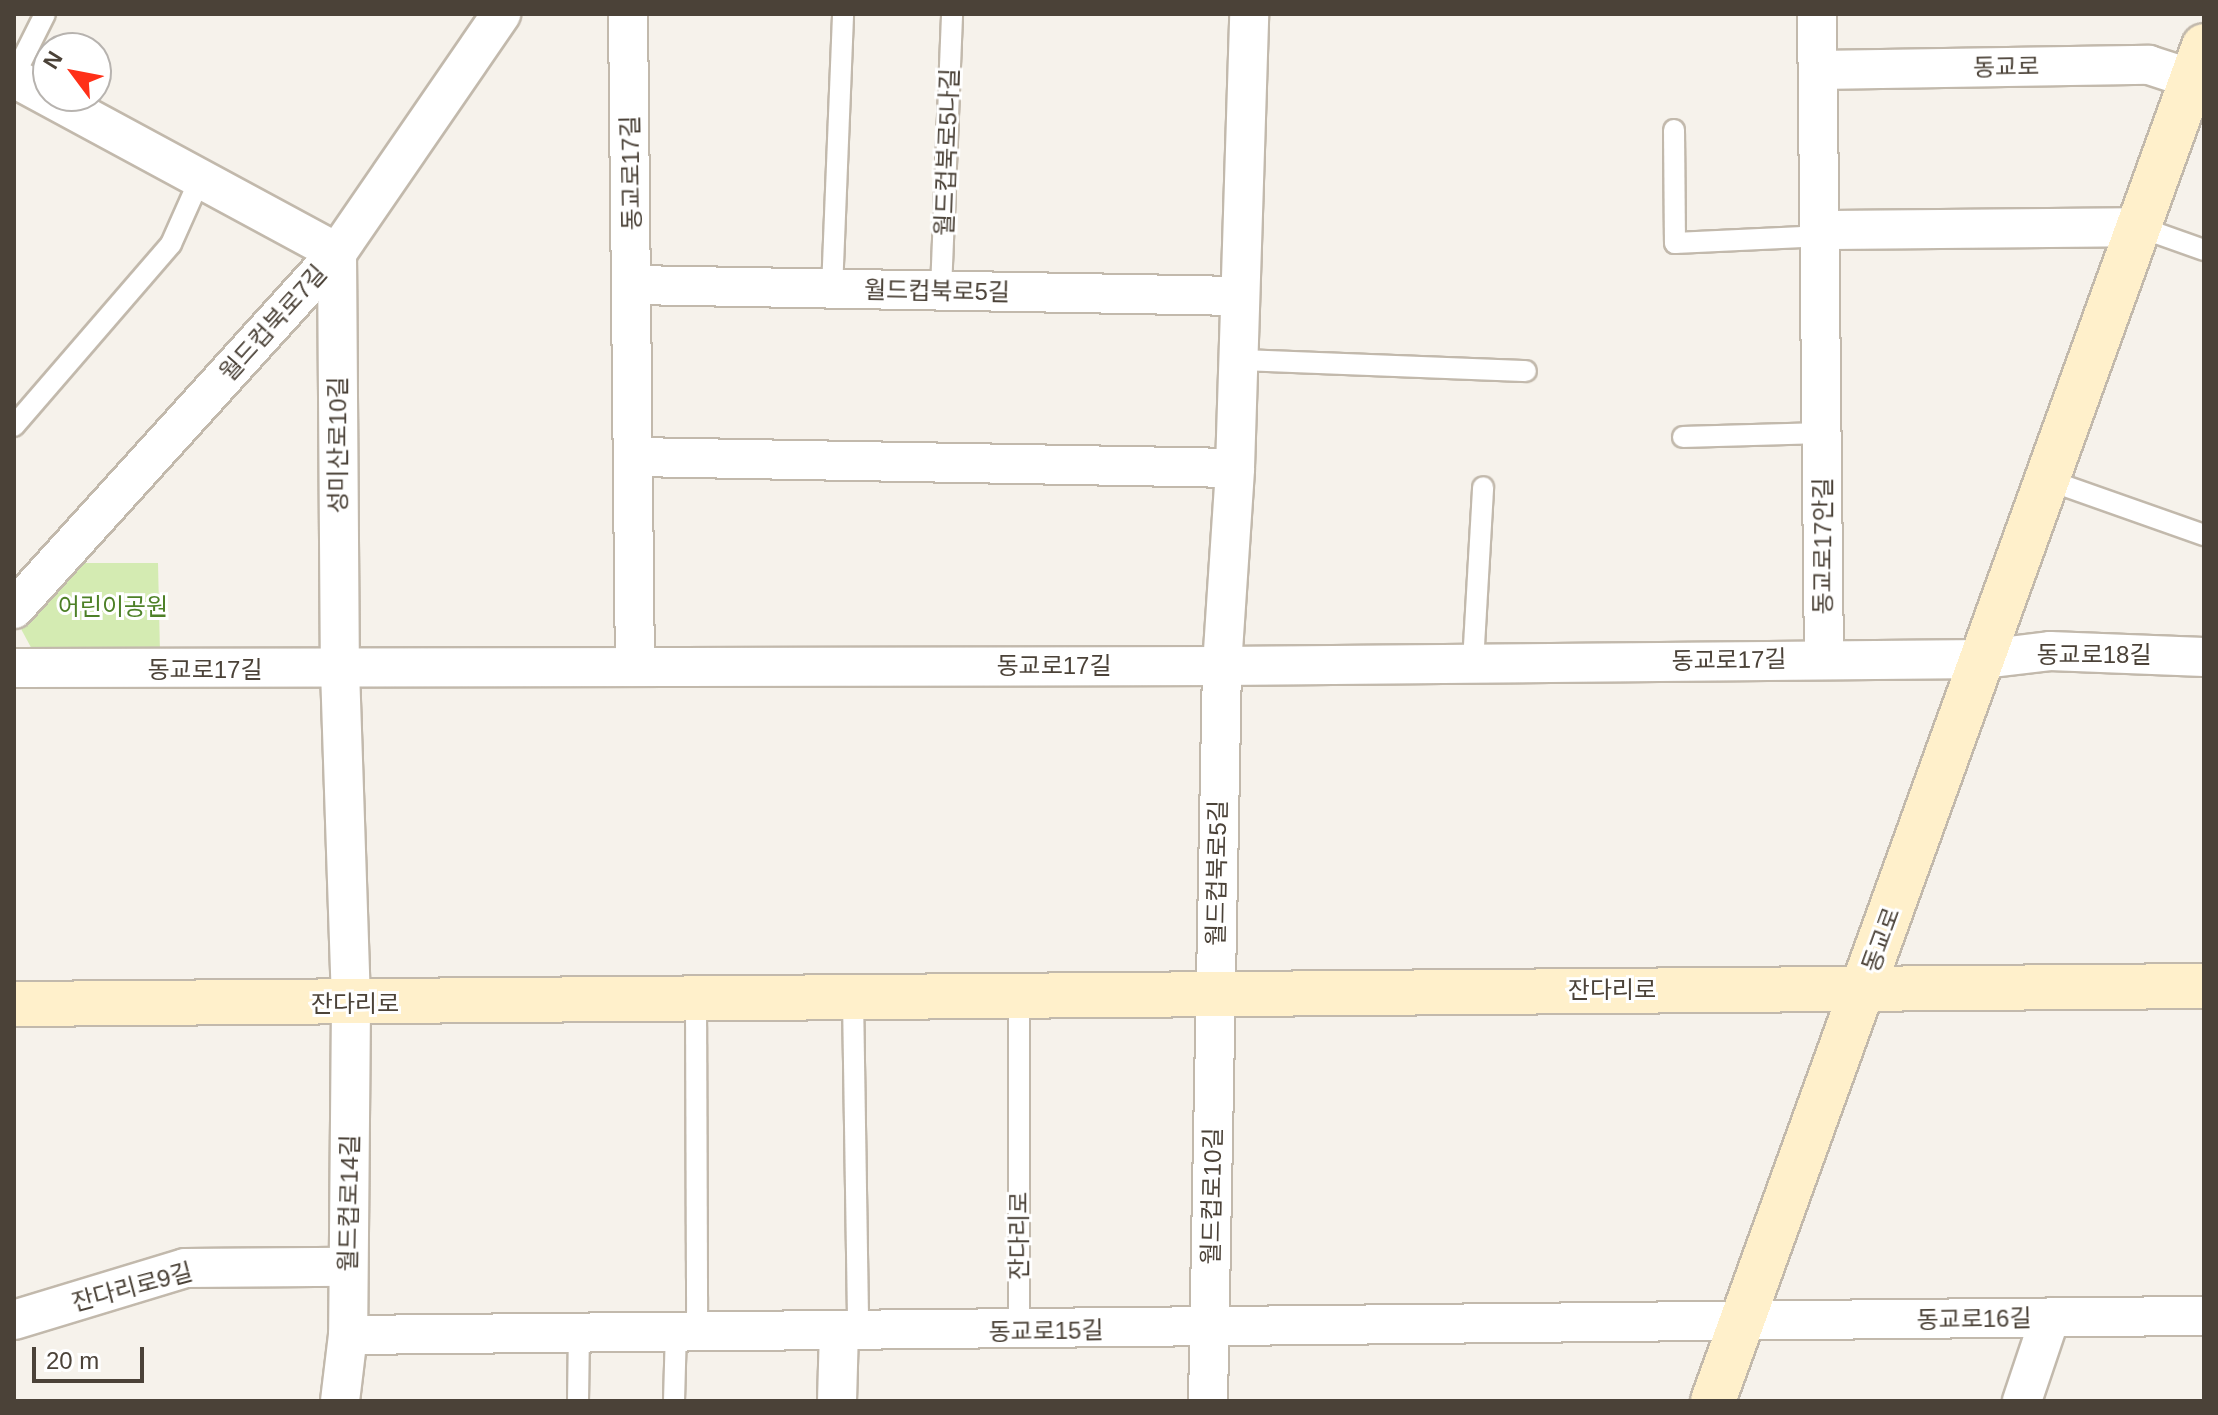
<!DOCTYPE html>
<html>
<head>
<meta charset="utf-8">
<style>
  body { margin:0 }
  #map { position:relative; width:2218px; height:1415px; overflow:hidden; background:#f6f2eb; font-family:Helvetica,"Noto Sans KR",sans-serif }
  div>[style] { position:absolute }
  .green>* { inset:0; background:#d4ebb2 }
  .roads { filter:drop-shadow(2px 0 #c2b9ac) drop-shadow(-2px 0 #c2b9ac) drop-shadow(0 2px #c2b9ac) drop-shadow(0 -2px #c2b9ac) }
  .lane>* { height:20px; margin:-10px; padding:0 10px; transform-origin:10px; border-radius:10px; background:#fff }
  .street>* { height:38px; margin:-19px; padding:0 19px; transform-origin:19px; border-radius:19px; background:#fff }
  .secondary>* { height:44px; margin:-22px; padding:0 22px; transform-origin:22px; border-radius:22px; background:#fff0cb }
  span { translate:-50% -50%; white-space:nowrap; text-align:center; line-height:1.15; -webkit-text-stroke:6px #fff; paint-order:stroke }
  .street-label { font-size:24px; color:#4b4238 }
  .park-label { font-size:24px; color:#4d8027 }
  .frame { position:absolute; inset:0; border:16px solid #4b4238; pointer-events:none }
  .north { position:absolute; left:32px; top:32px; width:80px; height:80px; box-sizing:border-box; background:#fff; border:2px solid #b7b3af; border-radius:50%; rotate:302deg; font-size:22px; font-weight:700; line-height:32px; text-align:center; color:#4b4238 }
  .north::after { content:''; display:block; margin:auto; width:28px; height:36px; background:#ff3018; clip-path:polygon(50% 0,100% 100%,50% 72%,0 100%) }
  .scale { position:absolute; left:32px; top:1347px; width:112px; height:36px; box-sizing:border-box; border:4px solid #4b4238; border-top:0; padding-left:10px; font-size:24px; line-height:28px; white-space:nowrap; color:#4b4238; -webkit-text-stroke:6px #fff; paint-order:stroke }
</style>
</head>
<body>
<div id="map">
  <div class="green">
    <div style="clip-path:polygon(79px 563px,158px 563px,160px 653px,34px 653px,20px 627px)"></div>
  </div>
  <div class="roads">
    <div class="lane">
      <div style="left:14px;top:76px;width:69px;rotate:-63.4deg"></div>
      <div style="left:1674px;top:130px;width:113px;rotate:89.5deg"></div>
      <div style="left:1675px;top:243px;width:128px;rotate:-2.7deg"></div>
      <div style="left:1803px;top:237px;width:21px;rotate:-19deg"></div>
      <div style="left:2139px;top:227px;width:69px;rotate:19.5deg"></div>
      <div style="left:832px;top:290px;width:276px;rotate:-87.7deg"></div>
      <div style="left:941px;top:290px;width:276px;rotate:-87.7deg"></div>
      <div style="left:1239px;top:360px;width:287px;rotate:2.2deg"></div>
      <div style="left:14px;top:426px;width:240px;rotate:-49.2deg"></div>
      <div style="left:171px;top:244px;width:71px;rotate:-66deg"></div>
      <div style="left:1683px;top:437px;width:139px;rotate:-1.6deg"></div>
      <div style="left:2045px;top:479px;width:169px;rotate:19.4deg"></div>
      <div style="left:1473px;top:663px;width:176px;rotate:-86.7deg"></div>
      <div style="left:853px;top:998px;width:334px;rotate:89.1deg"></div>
      <div style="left:696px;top:999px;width:331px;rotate:89.8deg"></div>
      <div style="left:1019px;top:1331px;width:333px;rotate:-90deg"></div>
      <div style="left:578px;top:1401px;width:69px;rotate:-89.2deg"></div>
      <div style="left:674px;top:1401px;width:71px;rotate:-88.4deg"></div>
    </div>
    <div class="street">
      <div style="left:628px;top:14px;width:653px;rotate:89.39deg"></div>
      <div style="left:1817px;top:14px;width:645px;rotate:89.38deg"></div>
      <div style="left:1818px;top:70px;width:331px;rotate:-0.9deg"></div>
      <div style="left:2149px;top:65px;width:45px;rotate:18deg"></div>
      <div style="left:14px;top:78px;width:367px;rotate:28.4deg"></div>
      <div style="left:1823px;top:230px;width:316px;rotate:-0.5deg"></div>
      <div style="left:337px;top:253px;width:417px;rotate:89.6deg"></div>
      <div style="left:340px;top:670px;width:335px;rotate:88.1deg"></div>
      <div style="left:351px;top:1005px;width:330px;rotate:90.5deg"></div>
      <div style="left:348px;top:1335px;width:66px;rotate:96.9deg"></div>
      <div style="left:633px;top:285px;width:607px;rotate:1.04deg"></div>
      <div style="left:635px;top:457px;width:600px;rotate:1.05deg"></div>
      <div style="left:14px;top:609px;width:481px;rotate:-47.8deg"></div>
      <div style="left:337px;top:253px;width:290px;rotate:-55.5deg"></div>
      <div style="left:14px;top:668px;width:1208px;rotate:-0.09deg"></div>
      <div style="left:1222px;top:666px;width:762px;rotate:-0.53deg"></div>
      <div style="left:1984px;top:659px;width:66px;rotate:-6.9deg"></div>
      <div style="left:2050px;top:651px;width:154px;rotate:2.2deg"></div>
      <div style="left:14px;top:1320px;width:179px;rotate:-16.9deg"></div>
      <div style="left:185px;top:1268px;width:163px;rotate:-0.4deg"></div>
      <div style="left:348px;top:1335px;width:1856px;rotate:-0.59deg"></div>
      <div style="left:837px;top:1401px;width:70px;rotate:-88.4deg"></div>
      <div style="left:1208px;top:1401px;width:735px;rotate:-88.91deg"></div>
      <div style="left:1222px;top:666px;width:198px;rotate:-86.2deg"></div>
      <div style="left:1235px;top:468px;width:454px;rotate:-88.2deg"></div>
      <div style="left:2022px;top:1401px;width:88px;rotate:-71.4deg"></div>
    </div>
    <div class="secondary">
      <div style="left:14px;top:1004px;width:2190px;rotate:-0.47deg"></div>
      <div style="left:1713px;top:1401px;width:1441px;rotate:-70.08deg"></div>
    </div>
  </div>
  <div class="street-label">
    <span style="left:2006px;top:67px;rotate:-1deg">동교로</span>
    <span style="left:947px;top:152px;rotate:-88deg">월드컵북로5나길</span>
    <span style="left:631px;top:173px;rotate:-91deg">동교로17길</span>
    <span style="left:937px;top:291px;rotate:1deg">월드컵북로5길</span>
    <span style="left:273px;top:323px;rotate:-48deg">월드컵북로7길</span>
    <span style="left:338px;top:445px;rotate:-90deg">성미산로10길</span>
    <span style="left:1823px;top:546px;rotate:-90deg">동교로17안길</span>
    <span style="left:2094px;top:655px">동교로18길</span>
    <span style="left:1729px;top:660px;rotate:-1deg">동교로17길</span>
    <span style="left:1054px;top:666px">동교로17길</span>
    <span style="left:205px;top:670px">동교로17길</span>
    <span style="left:1217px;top:873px;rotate:-89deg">월드컵북로5길</span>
    <span style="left:1881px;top:940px;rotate:-70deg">동교로</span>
    <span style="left:1612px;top:990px">잔다리로</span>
    <span style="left:355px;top:1004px">잔다리로</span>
    <span style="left:1212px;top:1196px;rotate:-89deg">월드컵로10길</span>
    <span style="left:349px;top:1203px;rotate:-89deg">월드컵로14길</span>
    <span style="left:1019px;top:1236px;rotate:-90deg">잔다리로</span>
    <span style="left:132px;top:1287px;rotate:-15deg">잔다리로9길</span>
    <span style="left:1974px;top:1319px;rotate:-1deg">동교로16길</span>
    <span style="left:1046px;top:1331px;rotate:-1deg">동교로15길</span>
  </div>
  <div class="park-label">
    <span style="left:113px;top:607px">어린이공원</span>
  </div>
  <div class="frame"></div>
  <div class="north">N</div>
  <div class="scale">20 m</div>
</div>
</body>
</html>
